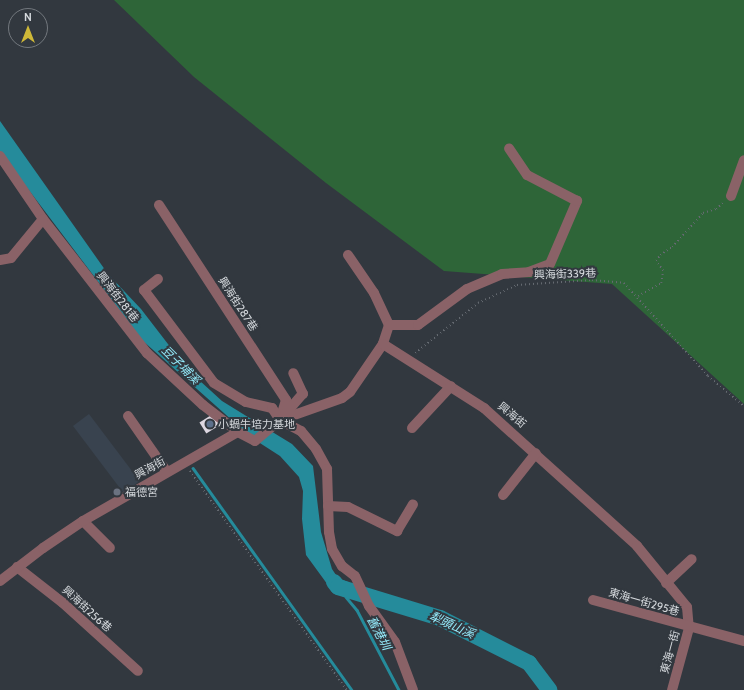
<!DOCTYPE html>
<html>
<head>
<meta charset="utf-8">
<style>
  body { margin:0 }
  #map { position:relative; width:744px; height:690px; overflow:hidden; background:#32383f; font-family:Cabin,"Noto Sans TC",sans-serif }
  div>[style] { position:absolute }
  .built>* { inset:0; background:#39434f; transform-origin:0 0 }
  .green>* { inset:0; background:#2e6538 }
  .water>* { inset:0; background:#258b9b }
  .stream>* { height:2.5px; margin:-1.25px; padding:0 1.25px; transform-origin:1.25px; border-radius:1.25px; background:#258b9b }
  .river>* { height:16px; margin:-8px; padding:0 8px; transform-origin:8px; border-radius:8px; background:#258b9b }
  .building>* { inset:0; background:#ddd7e1; transform-origin:0 0 }
  .path>* { height:1.5px; margin-top:-0.75px; transform-origin:0; background:repeating-linear-gradient(90deg,#656a71 0 1px,transparent 0 4px) }
  .minor>* { height:10px; margin:-5px; padding:0 5px; transform-origin:5px; border-radius:5px; background:#8a6267 }
  .dots>* { width:11px; height:11px; translate:-50% -50%; box-sizing:border-box; border:2px solid #32383f; border-radius:50% }
  span { translate:-50% -50%; white-space:nowrap; text-align:center; line-height:1.15; -webkit-text-stroke:4px #32383f; paint-order:stroke }
  .street-label { font-size:11px; color:#d5d9dd }
  .poi-label { font-size:11px; color:#d5d9dd }
  .left { translate:0 -50%; text-align:left }
  .water-label { font-size:12px; color:#95ecfc; font-style:italic }
  .north { position:absolute; left:8px; top:8px; width:40px; height:40px; box-sizing:border-box; background:#32383f; border:1px solid #73787e; border-radius:50%; rotate:0deg; font-size:11px; font-weight:700; line-height:16px; text-align:center; color:#d5d9dd }
  .north::after { content:''; display:block; margin:auto; width:14px; height:18px; background:#ceb838; clip-path:polygon(50% 0,100% 100%,50% 72%,0 100%) }
</style>
</head>
<body>
<div id="map">
  <div class="built">
    <div style="left:89px;top:414px;width:84px;height:20px;rotate:53deg"></div>
  </div>
  <div class="green">
    <div style="clip-path:polygon(114px 0,744px 0,744px 404px,612px 284px,444px 271px,326px 183px,194px 77px)"></div>
  </div>
  <div class="water">
    <div style="clip-path:polygon(0 121px,108px 274px,141px 309px,188px 370px,222px 401px,292px 444px,313px 466px,321px 532px,332px 569px,338px 578px,348px 582px,353px 594px,349px 599px,333px 592px,306px 555px,302px 519px,303px 491px,299px 477px,280px 456px,252px 438px,143px 341px,0 152px)"></div>
  </div>
  <div class="stream">
    <div style="left:193px;top:468px;width:273px;rotate:54.4deg"></div>
    <div style="left:346px;top:597px;width:17px;rotate:50deg"></div>
    <div style="left:357px;top:610px;width:90px;rotate:62.3deg"></div>
  </div>
  <div class="river">
    <div style="left:334px;top:582px;width:6px;rotate:51deg"></div>
    <div style="left:338px;top:587px;width:107px;rotate:16.9deg"></div>
    <div style="left:440px;top:618px;width:100px;rotate:26.8deg"></div>
    <div style="left:529px;top:663px;width:34px;rotate:53deg"></div>
  </div>
  <div class="building">
    <div style="left:213px;top:414px;width:13px;height:16px;rotate:58deg"></div>
    <div style="left:114px;top:488px;width:6px;height:8px"></div>
  </div>
  <div class="path">
    <div style="left:638px;top:296px;width:26px;rotate:-29deg"></div>
    <div style="left:661px;top:283px;width:12px;rotate:-81deg"></div>
    <div style="left:663px;top:271px;width:12px;rotate:-125deg"></div>
    <div style="left:656px;top:261px;width:7px;rotate:-56deg"></div>
    <div style="left:660px;top:255px;width:14px;rotate:-34deg"></div>
    <div style="left:672px;top:247px;width:46px;rotate:-47.6deg"></div>
    <div style="left:703px;top:213px;width:14px;rotate:-17deg"></div>
    <div style="left:716px;top:209px;width:12px;rotate:-42deg"></div>
    <div style="left:415px;top:353px;width:80px;rotate:-38.4deg"></div>
    <div style="left:478px;top:303px;width:43px;rotate:-24.8deg"></div>
    <div style="left:517px;top:285px;width:75px;rotate:-3.8deg"></div>
    <div style="left:592px;top:280px;width:32px;rotate:5deg"></div>
    <div style="left:624px;top:283px;width:125px;rotate:47.9deg"></div>
    <div style="left:708px;top:376px;width:47px;rotate:39.8deg"></div>
    <div style="left:190px;top:471px;width:269px;rotate:54.4deg"></div>
  </div>
  <div class="minor">
    <div style="left:0;top:156px;width:76px;rotate:55.7deg"></div>
    <div style="left:43px;top:219px;width:170px;rotate:52.2deg"></div>
    <div style="left:147px;top:353px;width:76px;rotate:42.9deg"></div>
    <div style="left:203px;top:405px;width:44px;rotate:37.6deg"></div>
    <div style="left:731px;top:196px;width:38px;rotate:-70deg"></div>
    <div style="left:159px;top:205px;width:233px;rotate:56.9deg"></div>
    <div style="left:286px;top:400px;width:17px;rotate:107deg"></div>
    <div style="left:348px;top:255px;width:46px;rotate:55.6deg"></div>
    <div style="left:374px;top:293px;width:35px;rotate:65deg"></div>
    <div style="left:389px;top:325px;width:20px;rotate:108deg"></div>
    <div style="left:0;top:260px;width:11px;rotate:-10deg"></div>
    <div style="left:11px;top:258px;width:50px;rotate:-50.6deg"></div>
    <div style="left:158px;top:279px;width:18px;rotate:142deg"></div>
    <div style="left:144px;top:290px;width:116px;rotate:53deg"></div>
    <div style="left:214px;top:383px;width:37px;rotate:31deg"></div>
    <div style="left:246px;top:402px;width:27px;rotate:13deg"></div>
    <div style="left:272px;top:408px;width:14px;rotate:56deg"></div>
    <div style="left:280px;top:420px;width:24px;rotate:28deg"></div>
    <div style="left:301px;top:431px;width:23px;rotate:50deg"></div>
    <div style="left:316px;top:449px;width:23px;rotate:61deg"></div>
    <div style="left:327px;top:469px;width:63px;rotate:88.2deg"></div>
    <div style="left:329px;top:532px;width:17px;rotate:80deg"></div>
    <div style="left:332px;top:549px;width:20px;rotate:60deg"></div>
    <div style="left:342px;top:566px;width:16px;rotate:38deg"></div>
    <div style="left:355px;top:576px;width:33px;rotate:65deg"></div>
    <div style="left:369px;top:606px;width:44px;rotate:54.2deg"></div>
    <div style="left:395px;top:642px;width:51px;rotate:69.4deg"></div>
    <div style="left:389px;top:325px;width:29px"></div>
    <div style="left:418px;top:325px;width:61px;rotate:-36.3deg"></div>
    <div style="left:467px;top:289px;width:38px;rotate:-23deg"></div>
    <div style="left:502px;top:274px;width:27px;rotate:-4deg"></div>
    <div style="left:529px;top:272px;width:22px;rotate:-21deg"></div>
    <div style="left:550px;top:264px;width:69px;rotate:-66.8deg"></div>
    <div style="left:577px;top:201px;width:56px;rotate:-152.5deg"></div>
    <div style="left:527px;top:175px;width:32px;rotate:-124deg"></div>
    <div style="left:128px;top:416px;width:68px;rotate:55.1deg"></div>
    <div style="left:280px;top:420px;width:66px;rotate:-19.5deg"></div>
    <div style="left:342px;top:398px;width:10px;rotate:-37deg"></div>
    <div style="left:350px;top:392px;width:58px;rotate:-55.5deg"></div>
    <div style="left:383px;top:344px;width:120px;rotate:32.4deg"></div>
    <div style="left:484px;top:408px;width:206px;rotate:42deg"></div>
    <div style="left:637px;top:546px;width:79px;rotate:50.7deg"></div>
    <div style="left:687px;top:607px;width:21px;rotate:85deg"></div>
    <div style="left:689px;top:628px;width:64px;rotate:105.3deg"></div>
    <div style="left:412px;top:428px;width:57px;rotate:-47.1deg"></div>
    <div style="left:503px;top:495px;width:53px;rotate:-51.8deg"></div>
    <div style="left:328px;top:506px;width:20px;rotate:3deg"></div>
    <div style="left:348px;top:507px;width:55px;rotate:26.1deg"></div>
    <div style="left:397px;top:531px;width:31px;rotate:-59deg"></div>
    <div style="left:83px;top:521px;width:38px;rotate:45deg"></div>
    <div style="left:17px;top:567px;width:58px;rotate:38deg"></div>
    <div style="left:63px;top:603px;width:101px;rotate:42.2deg"></div>
    <div style="left:0;top:581px;width:54px;rotate:-37.5deg"></div>
    <div style="left:43px;top:548px;width:48px;rotate:-34deg"></div>
    <div style="left:83px;top:521px;width:179px;rotate:-29.9deg"></div>
    <div style="left:238px;top:432px;width:19px;rotate:28deg"></div>
    <div style="left:255px;top:441px;width:33px;rotate:-40deg"></div>
    <div style="left:280px;top:420px;width:35px;rotate:-49deg"></div>
    <div style="left:303px;top:394px;width:23px;rotate:-115deg"></div>
    <div style="left:666px;top:583px;width:35px;rotate:-43deg"></div>
    <div style="left:593px;top:600px;width:156px;rotate:15.2deg"></div>
  </div>
  <div class="dots">
    <div style="left:210px;top:424px;background:#5c6f8a"></div>
    <div style="left:117px;top:492px;background:#6b7280"></div>
  </div>
  <div class="street-label">
    <span style="left:565px;top:274px;rotate:-2deg">興海街339巷</span>
    <span style="left:118px;top:297px;rotate:52deg">興海街281巷</span>
    <span style="left:238px;top:304px;rotate:57deg">興海街287巷</span>
    <span style="left:512px;top:415px;rotate:40deg">興海街</span>
    <span style="left:150px;top:468px;rotate:-29deg">興海街</span>
    <span style="left:644px;top:602px;rotate:16deg">東海一街295巷</span>
    <span style="left:87px;top:609px;rotate:42deg">興海街256巷</span>
    <span style="left:670px;top:652px;rotate:-75deg">東海一街</span>
  </div>
  <div class="poi-label">
    <span class="left" style="left:218px;top:424px">小蝸牛培力基地</span>
    <span class="left" style="left:125px;top:492px">福德宮</span>
  </div>
  <div class="water-label">
    <span style="left:181px;top:365px;rotate:45deg">豆子埔溪</span>
    <span style="left:452px;top:625px;rotate:24deg">犁頭山溪</span>
    <span style="left:379px;top:633px;rotate:62deg">舊港圳</span>
  </div>
  <div class="north">N</div>
</div>
</body>
</html>
